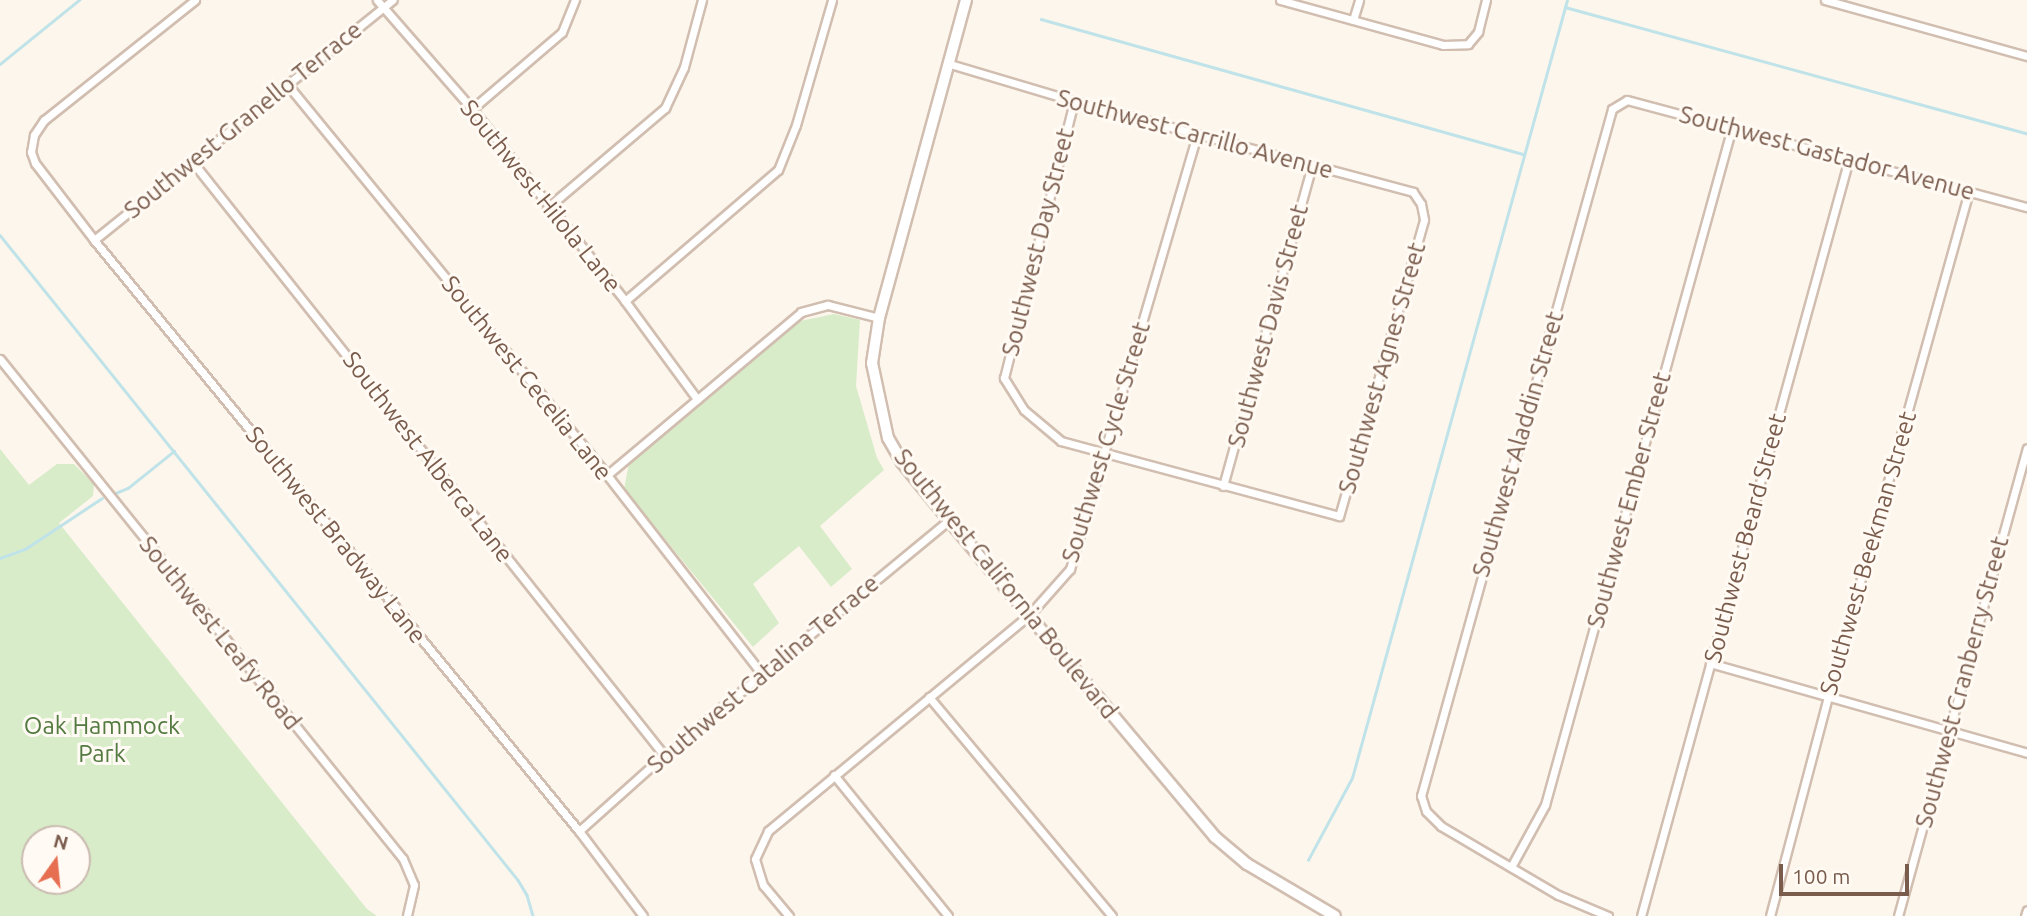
<!DOCTYPE html>
<html>
<head>
<meta charset="utf-8">
<style>
  body { margin:0 }
  #map { position:relative; width:2027px; height:916px; overflow:hidden; background:#fdf6ec; font-family:Ubuntu,sans-serif }
  div>[style] { position:absolute }
  .green>* { inset:0; background:#d8ecc9 }
  .stream>* { height:2.5px; margin:-1.25px; padding:0 1.25px; transform-origin:1.25px; border-radius:1.25px; background:#bfe3e8 }
  .roads { filter:drop-shadow(2px 0 #d1beb0) drop-shadow(-2px 0 #d1beb0) drop-shadow(0 2px #d1beb0) drop-shadow(0 -2px #d1beb0) }
  .street>* { height:7px; margin:-3.5px; padding:0 3.5px; transform-origin:3.5px; border-radius:3.5px; background:#fff }
  .secondary>* { height:10px; margin:-5px; padding:0 5px; transform-origin:5px; border-radius:5px; background:#fff }
  span { translate:-50% -50%; white-space:nowrap; text-align:center; line-height:1.15; -webkit-text-stroke:6px #fffaf3; paint-order:stroke }
  .street-label { font-size:24px; color:#7a5c4d }
  .park-label { font-size:24px; color:#537a41 }
  .north { position:absolute; left:21px; top:825px; width:70px; height:70px; box-sizing:border-box; background:#fffaf3; border:2px solid #cabbb1; border-radius:50%; rotate:15deg; font-size:19px; font-weight:700; line-height:28px; text-align:center; color:#7a5c4d }
  .north::after { content:''; display:block; margin:auto; width:24px; height:32px; background:#e76f51; clip-path:polygon(50% 0,100% 100%,50% 72%,0 100%) }
  .scale { position:absolute; left:1779px; top:864px; width:130px; height:32px; box-sizing:border-box; border:4px solid #7a5c4d; border-top:0; padding-left:9px; font-size:21px; line-height:24px; white-space:nowrap; color:#7a5c4d; -webkit-text-stroke:5px #fffaf3; paint-order:stroke }
</style>
</head>
<body>
<div id="map">
  <div class="green">
    <div style="clip-path:polygon(834px 314px,860px 320px,856px 386px,877px 458px,884px 470px,820px 526px,852px 569px,831px 587px,799px 546px,753px 584px,779px 623px,753px 647px,624px 489px,629px 463px,800px 321px)"></div>
    <div style="clip-path:polygon(evenodd,0 449px,29px 485px,57px 464px,74px 464px,94px 484px,93px 496px,59px 523px,367px 909px,377px 916px,0 916px,0 449px,35px 839px,77px 839px,77px 881px,35px 881px,35px 839px)"></div>
  </div>
  <div class="stream">
    <div style="left:1565px;top:7px;width:479px;rotate:15.3deg"></div>
    <div style="left:1041px;top:19px;width:501px;rotate:15.65deg"></div>
    <div style="left:0;top:64px;width:102px;rotate:-39deg"></div>
    <div style="left:0;top:235px;width:827px;rotate:51.23deg"></div>
    <div style="left:518px;top:880px;width:17px;rotate:59deg"></div>
    <div style="left:527px;top:895px;width:22px;rotate:74deg"></div>
    <div style="left:116px;top:493px;width:13px;rotate:-23deg"></div>
    <div style="left:128px;top:488px;width:59px;rotate:-38.8deg"></div>
    <div style="left:0;top:558px;width:27px;rotate:-20deg"></div>
    <div style="left:25px;top:549px;width:92px;rotate:-33.5deg"></div>
    <div style="left:1308px;top:860px;width:93px;rotate:-61.8deg"></div>
    <div style="left:1352px;top:778px;width:807px;rotate:-74.55deg"></div>
  </div>
  <div class="roads">
    <div class="street">
      <div style="left:195px;top:0;width:193px;rotate:141.5deg"></div>
      <div style="left:44px;top:120px;width:18px;rotate:124deg"></div>
      <div style="left:34px;top:135px;width:17px;rotate:100deg"></div>
      <div style="left:31px;top:152px;width:12px;rotate:70deg"></div>
      <div style="left:35px;top:163px;width:97px;rotate:52.5deg"></div>
      <div style="left:94px;top:240px;width:765px;rotate:50.63deg"></div>
      <div style="left:579px;top:831px;width:106px;rotate:53deg"></div>
      <div style="left:377px;top:0;width:145px;rotate:48.9deg"></div>
      <div style="left:472px;top:109px;width:246px;rotate:51.4deg"></div>
      <div style="left:625px;top:301px;width:122px;rotate:53.7deg"></div>
      <div style="left:1280px;top:0;width:169px;rotate:15.4deg"></div>
      <div style="left:1443px;top:45px;width:25px;rotate:-2deg"></div>
      <div style="left:1468px;top:44px;width:16px;rotate:-50deg"></div>
      <div style="left:1478px;top:32px;width:33px;rotate:-76deg"></div>
      <div style="left:1825px;top:0;width:210px;rotate:15.5deg"></div>
      <div style="left:1353px;top:20px;width:21px;rotate:-73deg"></div>
      <div style="left:950px;top:64px;width:129px;rotate:16.6deg"></div>
      <div style="left:1074px;top:101px;width:351px;rotate:15deg"></div>
      <div style="left:1413px;top:192px;width:14px;rotate:56deg"></div>
      <div style="left:1421px;top:204px;width:16px;rotate:79deg"></div>
      <div style="left:1424px;top:220px;width:308px;rotate:106deg"></div>
      <div style="left:1339px;top:516px;width:288px;rotate:-164.9deg"></div>
      <div style="left:1061px;top:441px;width:48px;rotate:-140deg"></div>
      <div style="left:1024px;top:410px;width:38px;rotate:-122deg"></div>
      <div style="left:1004px;top:378px;width:286px;rotate:-75.8deg"></div>
      <div style="left:287px;top:84px;width:505px;rotate:50.7deg"></div>
      <div style="left:607px;top:475px;width:252px;rotate:52.1deg"></div>
      <div style="left:472px;top:109px;width:118px;rotate:-40.5deg"></div>
      <div style="left:562px;top:32px;width:35px;rotate:-68deg"></div>
      <div style="left:191px;top:160px;width:760px;rotate:51.52deg"></div>
      <div style="left:547px;top:208px;width:155px;rotate:-40.3deg"></div>
      <div style="left:665px;top:108px;width:45px;rotate:-65.1deg"></div>
      <div style="left:684px;top:67px;width:69px;rotate:-75deg"></div>
      <div style="left:94px;top:240px;width:383px;rotate:-38.8deg"></div>
      <div style="left:625px;top:301px;width:201px;rotate:-40.6deg"></div>
      <div style="left:778px;top:170px;width:48px;rotate:-68.2deg"></div>
      <div style="left:796px;top:125px;width:130px;rotate:-73.9deg"></div>
      <div style="left:0;top:359px;width:642px;rotate:51.13deg"></div>
      <div style="left:403px;top:859px;width:28px;rotate:67deg"></div>
      <div style="left:414px;top:885px;width:32px;rotate:103deg"></div>
      <div style="left:607px;top:475px;width:253px;rotate:-40deg"></div>
      <div style="left:801px;top:312px;width:28px;rotate:-15deg"></div>
      <div style="left:828px;top:305px;width:53px;rotate:14.3deg"></div>
      <div style="left:1223px;top:486px;width:333px;rotate:-74.5deg"></div>
      <div style="left:1710px;top:663px;width:330px;rotate:15.8deg"></div>
      <div style="left:929px;top:697px;width:285px;rotate:50.1deg"></div>
      <div style="left:834px;top:775px;width:181px;rotate:51deg"></div>
      <div style="left:579px;top:831px;width:114px;rotate:-41.8deg"></div>
      <div style="left:664px;top:755px;width:369px;rotate:-39.5deg"></div>
      <div style="left:1511px;top:867px;width:71px;rotate:-61.3deg"></div>
      <div style="left:1545px;top:805px;width:703px;rotate:-74.58deg"></div>
      <div style="left:789px;top:916px;width:40px;rotate:-130deg"></div>
      <div style="left:763px;top:885px;width:27px;rotate:-107deg"></div>
      <div style="left:755px;top:859px;width:31px;rotate:-65deg"></div>
      <div style="left:768px;top:831px;width:340px;rotate:-39.6deg"></div>
      <div style="left:1030px;top:614px;width:60px;rotate:-48.4deg"></div>
      <div style="left:1070px;top:569px;width:453px;rotate:-73.7deg"></div>
      <div style="left:1608px;top:916px;width:54px;rotate:-157.2deg"></div>
      <div style="left:1558px;top:895px;width:136px;rotate:-149.5deg"></div>
      <div style="left:1441px;top:826px;width:21px;rotate:-135deg"></div>
      <div style="left:1426px;top:811px;width:16px;rotate:-108deg"></div>
      <div style="left:1421px;top:796px;width:713px;rotate:-74.46deg"></div>
      <div style="left:1612px;top:109px;width:17px;rotate:-31deg"></div>
      <div style="left:1627px;top:100px;width:414px;rotate:15deg"></div>
      <div style="left:1641px;top:916px;width:785px;rotate:-74.64deg"></div>
      <div style="left:1770px;top:916px;width:227px;rotate:-75.2deg"></div>
      <div style="left:1828px;top:697px;width:525px;rotate:-74.43deg"></div>
      <div style="left:1898px;top:916px;width:485px;rotate:-74.6deg"></div>
      <div style="left:2025px;top:916px;width:6px;rotate:-72deg"></div>
    </div>
    <div class="secondary">
      <div style="left:966px;top:0;width:330px;rotate:105.3deg"></div>
      <div style="left:879px;top:318px;width:46px;rotate:98.8deg"></div>
      <div style="left:872px;top:363px;width:77px;rotate:78deg"></div>
      <div style="left:888px;top:438px;width:28px;rotate:60deg"></div>
      <div style="left:902px;top:462px;width:75px;rotate:51deg"></div>
      <div style="left:949px;top:520px;width:414px;rotate:50deg"></div>
      <div style="left:1215px;top:837px;width:42px;rotate:40.2deg"></div>
      <div style="left:1247px;top:864px;width:102px;rotate:30.6deg"></div>
    </div>
  </div>
  <div class="street-label">
    <span style="left:243px;top:120px;rotate:-39deg">Southwest Granello Terrace</span>
    <span style="left:1195px;top:134px;rotate:15deg">Southwest Carrillo Avenue</span>
    <span style="left:1827px;top:153px;rotate:15deg">Southwest Gastador Avenue</span>
    <span style="left:541px;top:196px;rotate:51deg">Southwest Hilola Lane</span>
    <span style="left:1038px;top:242px;rotate:-76deg">Southwest Day Street</span>
    <span style="left:1268px;top:326px;rotate:-75deg">Southwest Davis Street</span>
    <span style="left:1382px;top:368px;rotate:-74deg">Southwest Agnes Street</span>
    <span style="left:527px;top:378px;rotate:51deg">Southwest Cecelia Lane</span>
    <span style="left:1106px;top:442px;rotate:-73deg">Southwest Cycle Street</span>
    <span style="left:1518px;top:444px;rotate:-74deg">Southwest Aladdin Street</span>
    <span style="left:428px;top:457px;rotate:52deg">Southwest Alberca Lane</span>
    <span style="left:1629px;top:500px;rotate:-75deg">Southwest Ember Street</span>
    <span style="left:336px;top:535px;rotate:51deg">Southwest Bradway Lane</span>
    <span style="left:1745px;top:538px;rotate:-75deg">Southwest Beard Street</span>
    <span style="left:1868px;top:553px;rotate:-74deg">Southwest Beekman Street</span>
    <span style="left:1006px;top:584px;rotate:51deg">Southwest California Boulevard</span>
    <span style="left:220px;top:633px;rotate:51deg">Southwest Leafy Road</span>
    <span style="left:763px;top:674px;rotate:-40deg">Southwest Catalina Terrace</span>
    <span style="left:1962px;top:682px;rotate:-75deg">Southwest Cranberry Street</span>
  </div>
  <div class="park-label">
    <span style="left:102px;top:740px">Oak Hammock<br>Park</span>
  </div>
  <div class="north">N</div>
  <div class="scale">100 m</div>
</div>
</body>
</html>
